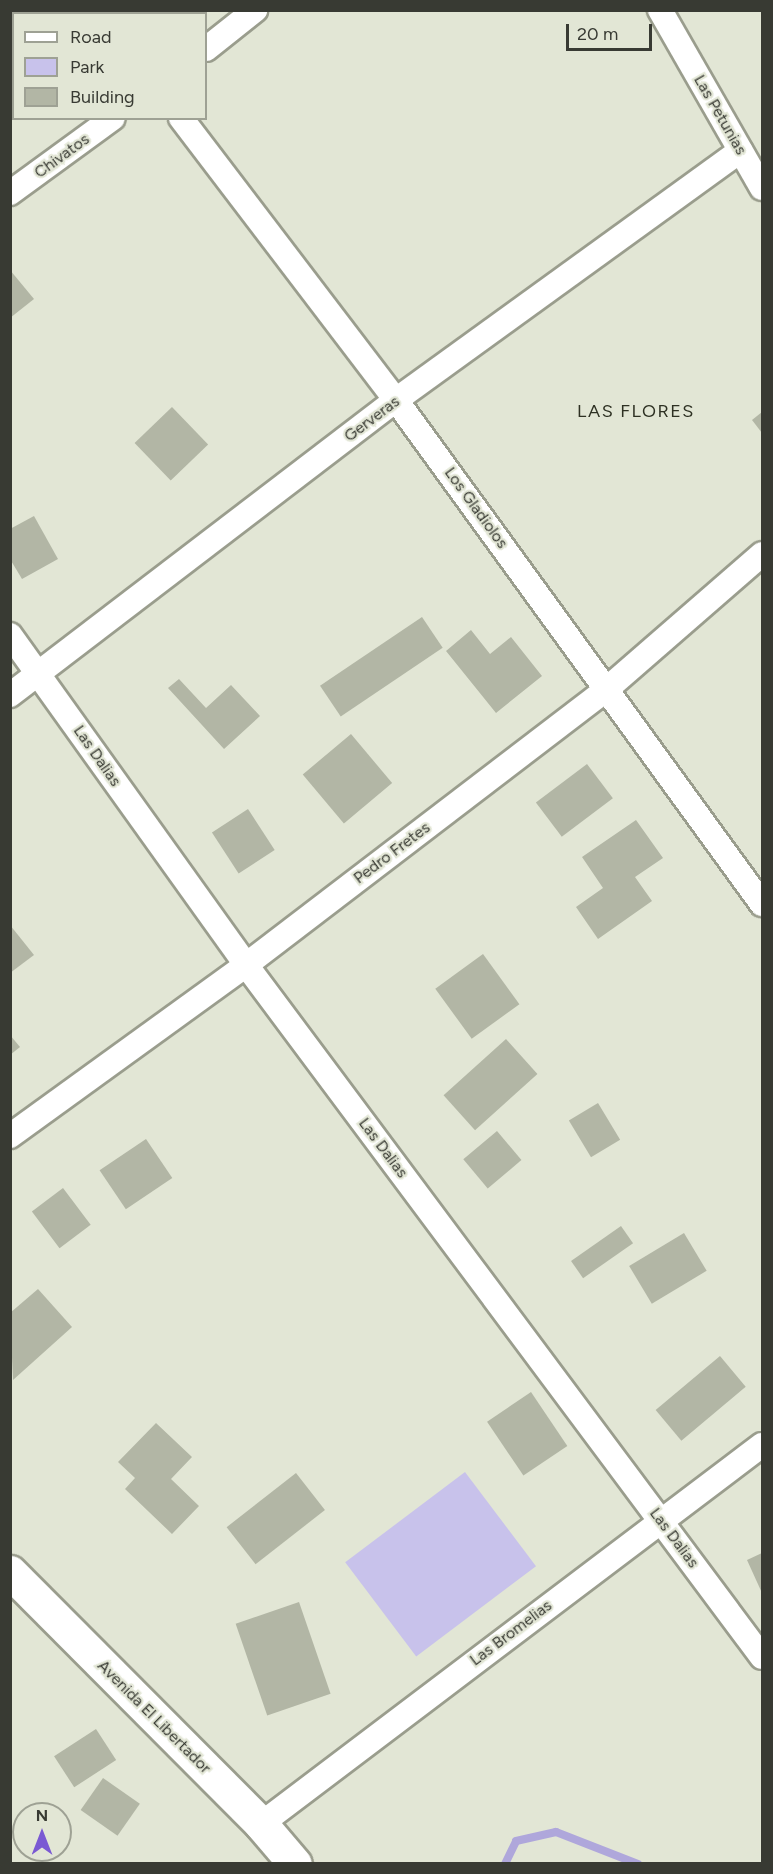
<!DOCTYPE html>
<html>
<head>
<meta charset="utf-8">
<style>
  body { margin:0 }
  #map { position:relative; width:773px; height:1874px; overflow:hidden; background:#e2e6d5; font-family:Figtree,sans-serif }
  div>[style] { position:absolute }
  .green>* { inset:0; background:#c8c2eb; transform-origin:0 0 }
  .stream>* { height:8px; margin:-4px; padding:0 4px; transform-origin:4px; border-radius:4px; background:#afa7db }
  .building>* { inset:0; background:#b2b6a5; transform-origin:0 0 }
  .roads { filter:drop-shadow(2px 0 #9a9d8d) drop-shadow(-2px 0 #9a9d8d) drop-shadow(0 2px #9a9d8d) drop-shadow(0 -2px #9a9d8d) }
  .minor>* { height:24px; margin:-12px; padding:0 12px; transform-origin:12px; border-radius:12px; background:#fff }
  .secondary>* { height:33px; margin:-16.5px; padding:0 16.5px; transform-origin:16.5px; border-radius:16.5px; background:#fff }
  span { translate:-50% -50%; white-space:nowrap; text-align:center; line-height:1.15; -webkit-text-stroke:4.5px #e2e6d5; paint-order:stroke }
  .street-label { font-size:16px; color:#383a33 }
  .neighbourhood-label { font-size:18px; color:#2e3123; letter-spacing:1.5px }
  .frame { position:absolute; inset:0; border:12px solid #383a33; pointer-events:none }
  .legend { position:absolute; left:12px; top:12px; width:195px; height:108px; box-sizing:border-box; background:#e2e6d5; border:2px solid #9ea194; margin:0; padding:8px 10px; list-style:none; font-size:18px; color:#383a33 }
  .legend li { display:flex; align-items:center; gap:12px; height:30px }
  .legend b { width:30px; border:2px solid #9ea194 }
  .north { position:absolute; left:12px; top:1802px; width:60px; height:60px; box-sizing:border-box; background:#e2e6d5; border:2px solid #9ea194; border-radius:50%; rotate:0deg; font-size:16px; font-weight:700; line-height:24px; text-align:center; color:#383a33 }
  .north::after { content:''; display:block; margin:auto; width:21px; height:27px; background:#7a59d3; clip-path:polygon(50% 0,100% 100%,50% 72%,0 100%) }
  .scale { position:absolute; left:566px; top:24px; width:86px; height:27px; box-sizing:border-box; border:3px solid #383a33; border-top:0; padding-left:8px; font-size:18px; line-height:21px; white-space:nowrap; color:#383a33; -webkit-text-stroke:4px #e2e6d5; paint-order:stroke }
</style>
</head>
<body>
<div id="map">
  <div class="green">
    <div style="left:465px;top:1472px;width:118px;height:150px;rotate:53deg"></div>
  </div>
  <div class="stream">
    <div style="left:505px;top:1864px;width:25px;rotate:-64deg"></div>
    <div style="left:516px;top:1841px;width:41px;rotate:-12.7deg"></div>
    <div style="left:556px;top:1832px;width:88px;rotate:21.3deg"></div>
  </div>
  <div class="building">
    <div style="clip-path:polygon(14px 10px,48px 14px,14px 14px,14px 50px,10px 13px)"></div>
    <div style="clip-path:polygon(10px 270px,34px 299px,10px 318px)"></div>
    <div style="left:172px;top:407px;width:52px;height:52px;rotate:46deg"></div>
    <div style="clip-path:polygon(762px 412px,762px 433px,752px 420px)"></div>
    <div style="clip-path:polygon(34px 516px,58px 559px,22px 579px,10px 559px,10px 529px)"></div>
    <div style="left:422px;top:617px;width:37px;height:123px;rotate:56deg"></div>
    <div style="clip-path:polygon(471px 630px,490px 654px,511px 637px,542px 676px,496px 713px,446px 651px)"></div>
    <div style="clip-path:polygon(179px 679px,206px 708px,231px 685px,260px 716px,224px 749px,168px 688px)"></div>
    <div style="left:351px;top:734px;width:64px;height:63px;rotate:50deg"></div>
    <div style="left:587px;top:764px;width:43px;height:64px;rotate:53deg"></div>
    <div style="left:248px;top:809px;width:49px;height:43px;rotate:57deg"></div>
    <div style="clip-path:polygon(636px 820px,663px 858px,635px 877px,652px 901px,598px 939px,576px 907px,603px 888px,582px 857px)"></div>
    <div style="clip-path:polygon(10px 925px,34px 955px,10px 973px)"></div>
    <div style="left:483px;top:954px;width:62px;height:59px;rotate:54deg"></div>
    <div style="clip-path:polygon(10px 1035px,20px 1047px,10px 1055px)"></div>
    <div style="left:506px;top:1039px;width:47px;height:84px;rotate:48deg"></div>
    <div style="left:598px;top:1103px;width:43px;height:34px;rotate:59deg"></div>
    <div style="left:497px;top:1131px;width:38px;height:44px;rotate:50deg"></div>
    <div style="left:146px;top:1139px;width:47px;height:56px;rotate:56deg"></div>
    <div style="left:63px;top:1188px;width:46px;height:39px;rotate:53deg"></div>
    <div style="left:621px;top:1226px;width:21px;height:61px;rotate:55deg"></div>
    <div style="left:684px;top:1233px;width:44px;height:64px;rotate:59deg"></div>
    <div style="clip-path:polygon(38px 1289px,72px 1327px,13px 1380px,10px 1313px)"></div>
    <div style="left:720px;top:1356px;width:40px;height:84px;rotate:50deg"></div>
    <div style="left:531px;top:1392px;width:65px;height:53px;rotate:56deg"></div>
    <div style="clip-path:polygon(156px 1423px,192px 1457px,171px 1479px,199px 1506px,172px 1534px,125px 1489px,135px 1478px,118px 1462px)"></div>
    <div style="left:296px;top:1473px;width:47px;height:88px;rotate:52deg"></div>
    <div style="clip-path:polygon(762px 1553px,762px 1593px,747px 1560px)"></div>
    <div style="left:299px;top:1602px;width:97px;height:67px;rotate:71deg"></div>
    <div style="left:96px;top:1729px;width:37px;height:50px;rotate:57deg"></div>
    <div style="left:103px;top:1778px;width:45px;height:39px;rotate:35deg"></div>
  </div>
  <div class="roads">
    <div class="minor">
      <div style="left:101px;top:10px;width:4px;rotate:63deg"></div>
      <div style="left:660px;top:10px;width:205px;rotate:60.2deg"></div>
      <div style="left:206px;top:49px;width:63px;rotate:-38.5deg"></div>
      <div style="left:181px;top:118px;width:355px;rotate:52.7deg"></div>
      <div style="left:396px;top:400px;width:623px;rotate:54.01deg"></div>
      <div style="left:10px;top:193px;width:127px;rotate:-36.1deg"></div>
      <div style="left:10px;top:635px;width:406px;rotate:54.4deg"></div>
      <div style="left:246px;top:965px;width:863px;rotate:53.29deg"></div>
      <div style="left:10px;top:695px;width:486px;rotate:-37.4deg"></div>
      <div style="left:396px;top:400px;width:425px;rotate:-35.9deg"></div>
      <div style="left:10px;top:1136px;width:291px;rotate:-35.9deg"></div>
      <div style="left:246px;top:965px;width:456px;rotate:-37.4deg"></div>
      <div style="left:608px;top:688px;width:204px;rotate:-41deg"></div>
      <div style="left:261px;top:1824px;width:628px;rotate:-37.11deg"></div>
    </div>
    <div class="secondary">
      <div style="left:10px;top:1572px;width:356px;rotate:45.1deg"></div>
      <div style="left:261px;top:1824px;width:52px;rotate:49.6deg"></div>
    </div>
  </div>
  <div class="street-label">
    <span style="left:720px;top:115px;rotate:60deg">Las Petunias</span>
    <span style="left:62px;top:156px;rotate:-36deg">Chivatos</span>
    <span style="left:372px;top:419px;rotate:-37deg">Gerveras</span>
    <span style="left:476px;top:508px;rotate:54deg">Los Gladiolos</span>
    <span style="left:97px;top:756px;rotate:55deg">Las Dalias</span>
    <span style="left:392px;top:853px;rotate:-37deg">Pedro Fretes</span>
    <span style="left:383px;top:1148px;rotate:53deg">Las Dalias</span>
    <span style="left:674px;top:1538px;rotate:53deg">Las Dalias</span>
    <span style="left:511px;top:1633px;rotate:-37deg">Las Bromelias</span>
    <span style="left:154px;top:1717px;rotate:45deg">Avenida El Libertador</span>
  </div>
  <div class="neighbourhood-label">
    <span style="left:636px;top:411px">LAS FLORES</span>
  </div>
  <div class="frame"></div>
  <ul class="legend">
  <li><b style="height:8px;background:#fff"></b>Road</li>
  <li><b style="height:16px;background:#c8c2eb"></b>Park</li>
  <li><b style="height:16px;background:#b2b6a5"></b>Building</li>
  </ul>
  <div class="north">N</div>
  <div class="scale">20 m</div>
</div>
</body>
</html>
